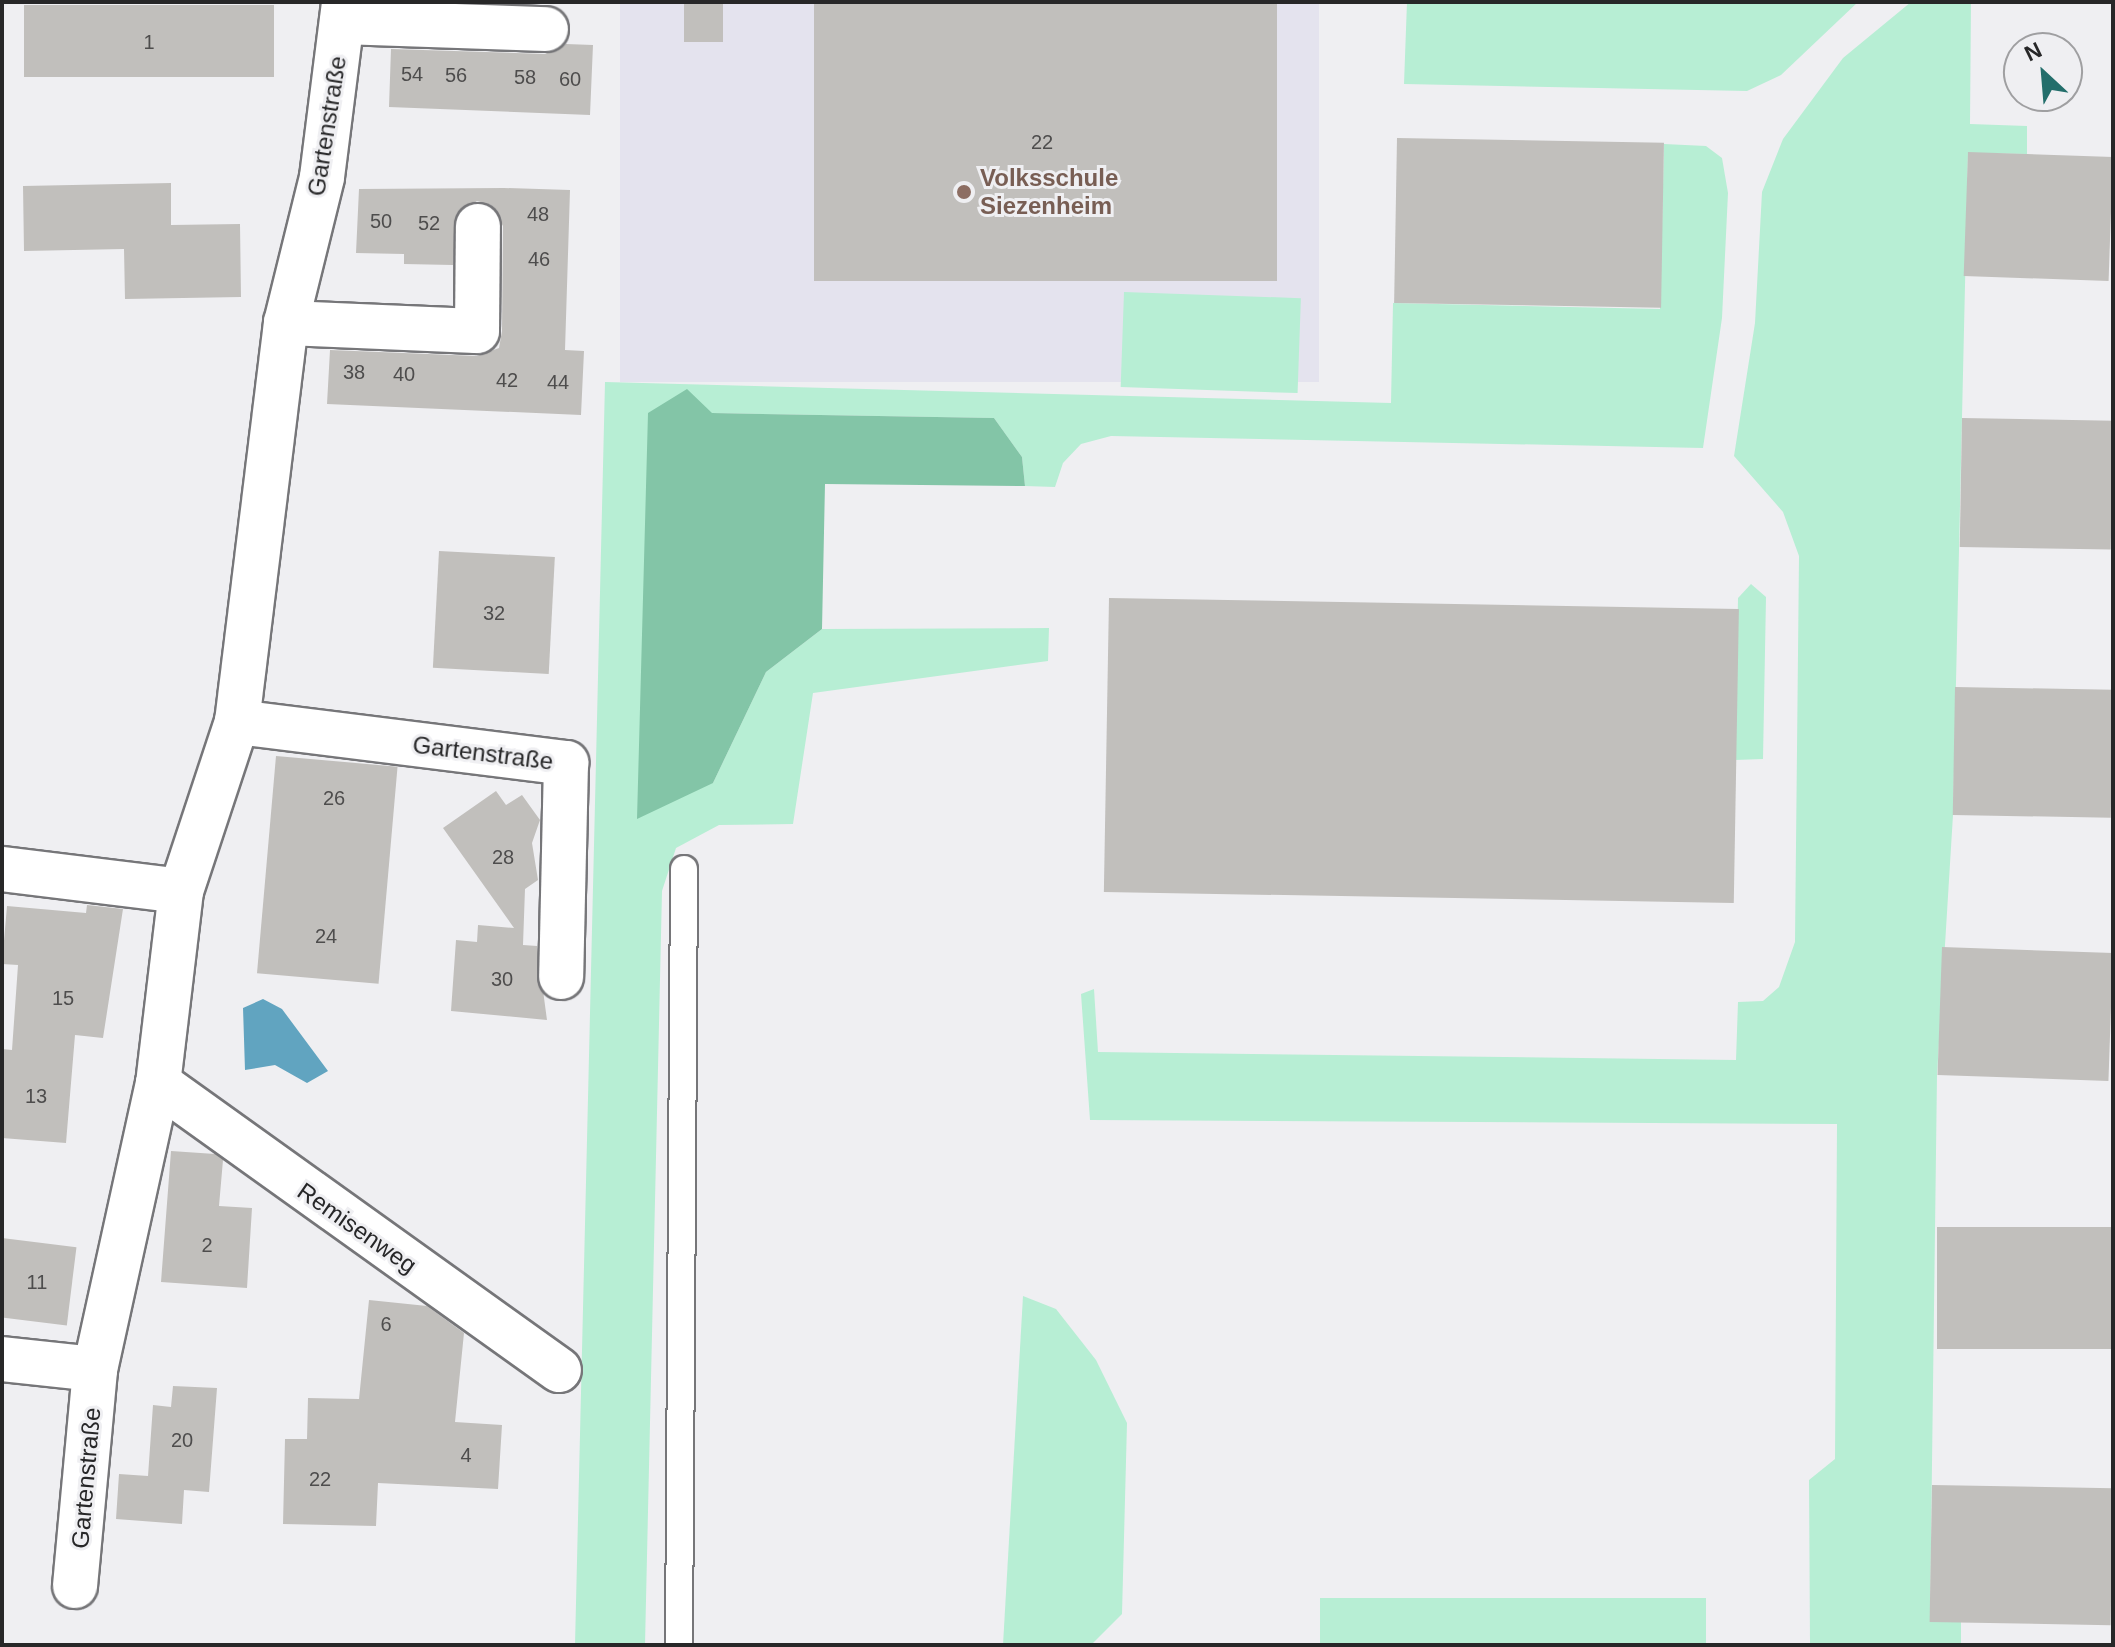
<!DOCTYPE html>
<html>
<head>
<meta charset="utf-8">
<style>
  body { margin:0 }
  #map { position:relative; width:2115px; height:1647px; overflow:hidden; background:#efeff2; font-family:Arial,sans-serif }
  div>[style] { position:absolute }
  .built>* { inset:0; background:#e4e3ee; transform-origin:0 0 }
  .green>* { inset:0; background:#b7eed4; transform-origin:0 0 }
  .forest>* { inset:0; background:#83c5a7 }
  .water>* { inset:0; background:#61a4c0 }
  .building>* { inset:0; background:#c1bfbc; transform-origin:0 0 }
  .roads { filter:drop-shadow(2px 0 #767679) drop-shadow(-2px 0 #767679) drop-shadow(0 2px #767679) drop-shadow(0 -2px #767679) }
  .lane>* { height:26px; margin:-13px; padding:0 13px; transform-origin:13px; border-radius:13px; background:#fff }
  .street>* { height:44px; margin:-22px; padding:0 22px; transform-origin:22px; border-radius:22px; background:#fff }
  .dots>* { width:22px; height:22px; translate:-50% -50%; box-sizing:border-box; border:4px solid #efeff2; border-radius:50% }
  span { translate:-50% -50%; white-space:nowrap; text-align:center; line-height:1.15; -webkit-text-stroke:6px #efeff2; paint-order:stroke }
  .number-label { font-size:20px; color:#4e4d4d }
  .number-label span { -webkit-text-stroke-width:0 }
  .street-label { font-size:24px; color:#272728 }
  .education-label { font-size:24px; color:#785e54; font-weight:700 }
  .left { translate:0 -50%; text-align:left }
  .frame { position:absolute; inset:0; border:4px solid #272728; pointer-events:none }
  .north { position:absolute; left:2003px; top:32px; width:80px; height:80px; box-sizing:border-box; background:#efeff2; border:2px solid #9f9fa1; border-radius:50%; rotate:334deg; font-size:22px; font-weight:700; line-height:32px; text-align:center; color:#272728 }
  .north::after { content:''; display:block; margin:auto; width:28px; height:36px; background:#236e6b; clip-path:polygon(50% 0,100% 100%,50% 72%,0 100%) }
</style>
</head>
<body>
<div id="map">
  <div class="built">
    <div style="left:620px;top:2px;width:699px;height:380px"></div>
  </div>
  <div class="green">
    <div style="clip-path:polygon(1407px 2px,1858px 2px,1781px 75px,1747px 91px,1404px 84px)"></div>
    <div style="clip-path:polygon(1911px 2px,1971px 2px,1970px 124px,2027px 126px,2027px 154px,1968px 153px,1953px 815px,1937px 1075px,1930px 1621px,1961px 1622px,1961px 1645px,1810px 1645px,1809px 1480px,1835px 1459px,1837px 1124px,1090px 1120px,1081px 994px,1094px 989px,1098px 1052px,1736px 1060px,1738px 1002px,1763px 1001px,1779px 987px,1795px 942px,1799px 556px,1783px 512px,1734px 456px,1755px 323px,1762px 192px,1783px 139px,1843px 58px)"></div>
    <div style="clip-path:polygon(1664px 144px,1706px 146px,1722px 158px,1728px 193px,1722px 318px,1703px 448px,1111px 436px,1081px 444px,1063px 463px,1055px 487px,1025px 486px,1022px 457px,994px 418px,712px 413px,713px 783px,766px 672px,822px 629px,1049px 628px,1048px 661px,813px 693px,793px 824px,719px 825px,676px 848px,662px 891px,645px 1645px,575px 1645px,605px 382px,1391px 403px,1393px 303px,1660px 309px)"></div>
    <div style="left:1124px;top:292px;width:177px;height:95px;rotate:2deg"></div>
    <div style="clip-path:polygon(1751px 584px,1766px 597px,1763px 759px,1735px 760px,1738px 598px)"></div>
    <div style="clip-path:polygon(1023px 1296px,1056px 1309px,1096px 1360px,1127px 1423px,1122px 1614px,1091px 1645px,1003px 1645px)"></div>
    <div style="left:1320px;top:1598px;width:386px;height:47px"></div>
  </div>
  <div class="forest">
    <div style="clip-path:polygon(687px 389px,712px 413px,994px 418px,1022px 457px,1025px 486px,825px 484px,822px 629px,766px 672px,713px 783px,637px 819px,648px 413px)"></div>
  </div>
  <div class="water">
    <div style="clip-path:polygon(263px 999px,282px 1009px,328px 1071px,307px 1083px,275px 1065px,245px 1070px,243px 1008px)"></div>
  </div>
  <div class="building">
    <div style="left:684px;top:2px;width:39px;height:40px"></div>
    <div style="left:814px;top:2px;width:463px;height:279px"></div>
    <div style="left:274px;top:5px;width:72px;height:250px;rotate:90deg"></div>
    <div style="clip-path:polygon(566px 44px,593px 45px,590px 115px,389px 107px,391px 49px,545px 54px)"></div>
    <div style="left:1397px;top:138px;width:267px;height:165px;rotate:1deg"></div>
    <div style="left:1968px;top:152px;width:145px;height:124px;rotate:2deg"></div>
    <div style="clip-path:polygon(171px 183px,171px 225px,240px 224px,241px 297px,125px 299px,124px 249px,24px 251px,23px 186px)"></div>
    <div style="clip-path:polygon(504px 188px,570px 190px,565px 350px,584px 351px,581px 415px,327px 404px,330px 350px,477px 356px,499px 348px,502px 331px,503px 226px,491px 205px,477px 201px,457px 213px,453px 265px,404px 264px,404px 254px,356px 253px,359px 189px)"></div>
    <div style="left:1962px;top:418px;width:151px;height:129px;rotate:1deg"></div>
    <div style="left:439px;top:551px;width:116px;height:117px;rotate:3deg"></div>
    <div style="left:1109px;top:598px;width:630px;height:294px;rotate:1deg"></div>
    <div style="left:1955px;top:687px;width:158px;height:128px;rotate:1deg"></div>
    <div style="left:276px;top:756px;width:122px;height:218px;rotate:5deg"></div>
    <div style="clip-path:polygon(496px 791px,506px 805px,522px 795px,540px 820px,532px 843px,538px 880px,525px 889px,523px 945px,537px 946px,547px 1020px,451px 1011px,456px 940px,477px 942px,478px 925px,514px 928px,443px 828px)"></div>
    <div style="clip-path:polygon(87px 905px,123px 909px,103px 1038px,75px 1035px,66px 1143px,2px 1138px,2px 1049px,12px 1050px,18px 965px,2px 964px,7px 906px,86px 913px)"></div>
    <div style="left:1942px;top:947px;width:171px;height:128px;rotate:2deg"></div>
    <div style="clip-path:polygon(171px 1151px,215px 1154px,223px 1160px,219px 1206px,252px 1208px,247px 1288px,161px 1282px)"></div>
    <div style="left:1937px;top:1227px;width:176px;height:122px"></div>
    <div style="left:2px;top:1238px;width:75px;height:79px;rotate:7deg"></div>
    <div style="clip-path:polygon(369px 1300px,427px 1306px,464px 1333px,455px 1422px,502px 1425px,498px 1489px,378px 1483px,376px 1526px,283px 1524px,285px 1439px,307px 1439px,308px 1398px,359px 1399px)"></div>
    <div style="clip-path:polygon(173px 1386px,217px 1388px,209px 1492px,184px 1490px,182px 1524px,116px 1519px,119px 1474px,148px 1476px,153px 1405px,171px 1407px)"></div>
    <div style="left:1932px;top:1485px;width:181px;height:137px;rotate:1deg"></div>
  </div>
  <div class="roads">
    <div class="lane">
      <div style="left:679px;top:1645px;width:776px;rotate:-89.63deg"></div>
    </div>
    <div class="street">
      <div style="left:342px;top:22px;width:204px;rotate:2deg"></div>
      <div style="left:286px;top:323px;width:191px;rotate:2.4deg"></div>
      <div style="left:477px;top:331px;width:105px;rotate:-89.5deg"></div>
      <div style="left:237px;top:722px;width:332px;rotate:7.1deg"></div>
      <div style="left:566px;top:763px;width:214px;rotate:91.3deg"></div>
      <div style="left:2px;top:869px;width:180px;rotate:7deg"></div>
      <div style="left:181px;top:891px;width:193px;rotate:96.8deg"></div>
      <div style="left:158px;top:1083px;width:293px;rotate:102.4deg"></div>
      <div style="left:95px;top:1369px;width:94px;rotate:-173.9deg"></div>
      <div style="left:181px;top:891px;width:178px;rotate:-71.7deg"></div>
      <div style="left:237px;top:722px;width:402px;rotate:-83deg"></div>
      <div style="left:286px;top:323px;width:150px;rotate:-76.1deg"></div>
      <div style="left:322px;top:177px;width:176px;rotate:-82.8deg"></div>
      <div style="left:158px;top:1083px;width:493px;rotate:35.6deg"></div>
      <div style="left:75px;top:1586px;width:218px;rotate:-84.7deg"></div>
    </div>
  </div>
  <div class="dots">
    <div style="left:964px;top:192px;background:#8d6e63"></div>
  </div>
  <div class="number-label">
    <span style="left:149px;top:42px">1</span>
    <span style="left:412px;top:74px">54</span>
    <span style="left:456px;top:75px">56</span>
    <span style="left:525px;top:77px">58</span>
    <span style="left:570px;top:79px">60</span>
    <span style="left:1042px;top:142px">22</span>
    <span style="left:538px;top:214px">48</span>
    <span style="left:381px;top:221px">50</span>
    <span style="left:429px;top:223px">52</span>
    <span style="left:539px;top:259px">46</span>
    <span style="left:354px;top:372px">38</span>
    <span style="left:404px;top:374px">40</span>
    <span style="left:507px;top:380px">42</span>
    <span style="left:558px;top:382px">44</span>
    <span style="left:494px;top:613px">32</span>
    <span style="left:334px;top:798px">26</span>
    <span style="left:503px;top:857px">28</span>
    <span style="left:326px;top:936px">24</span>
    <span style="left:502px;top:979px">30</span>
    <span style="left:63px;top:998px">15</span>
    <span style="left:36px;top:1096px">13</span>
    <span style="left:207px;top:1245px">2</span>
    <span style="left:37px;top:1282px">11</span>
    <span style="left:386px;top:1324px">6</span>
    <span style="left:182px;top:1440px">20</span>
    <span style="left:466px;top:1455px">4</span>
    <span style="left:320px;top:1479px">22</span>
  </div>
  <div class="street-label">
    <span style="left:327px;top:126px;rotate:-81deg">Gartenstraße</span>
    <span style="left:483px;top:753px;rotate:7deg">Gartenstraße</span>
    <span style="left:357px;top:1228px;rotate:35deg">Remisenweg</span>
    <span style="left:86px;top:1478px;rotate:-85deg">Gartenstraße</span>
  </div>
  <div class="education-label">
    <span class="left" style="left:980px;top:192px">Volksschule<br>Siezenheim</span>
  </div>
  <div class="frame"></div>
  <div class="north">N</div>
</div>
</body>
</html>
